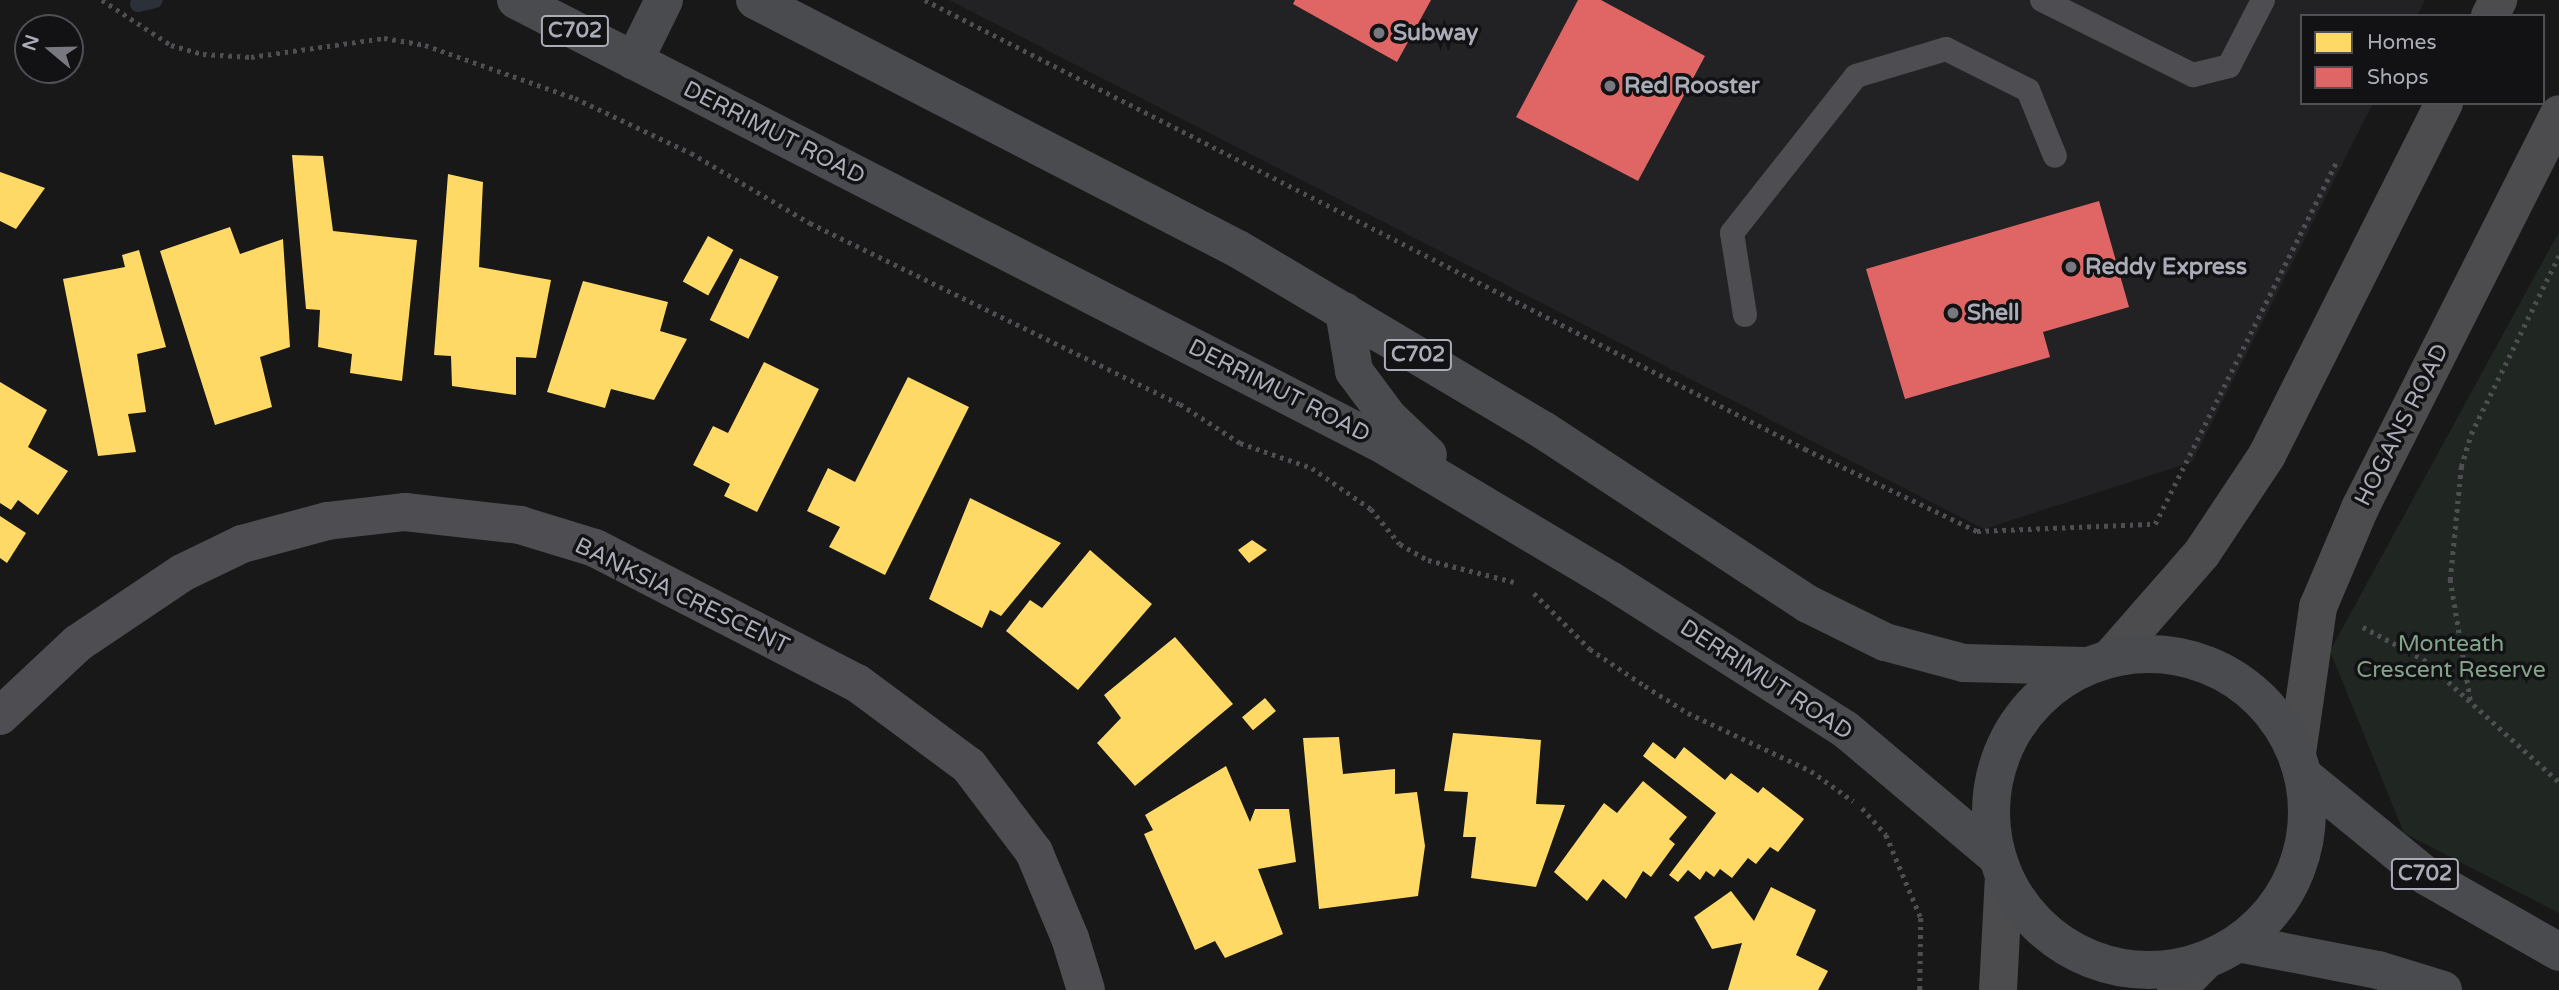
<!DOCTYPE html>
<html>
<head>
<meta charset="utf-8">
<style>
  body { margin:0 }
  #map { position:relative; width:2559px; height:990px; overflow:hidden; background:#181818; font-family:"Varela Round",sans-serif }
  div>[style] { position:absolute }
  .built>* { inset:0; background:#222224 }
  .green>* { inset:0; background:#202722 }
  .homes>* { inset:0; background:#ffd966; transform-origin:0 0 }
  .shops>* { inset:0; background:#e06666 }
  .stream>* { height:16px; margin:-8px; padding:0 8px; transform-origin:8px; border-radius:8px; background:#2c3139 }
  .path>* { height:4.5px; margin-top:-2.25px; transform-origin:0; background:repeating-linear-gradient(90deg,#4f4f53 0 3.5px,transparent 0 8.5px) }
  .lane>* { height:24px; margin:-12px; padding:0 12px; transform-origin:12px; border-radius:12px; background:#4e4e52 }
  .street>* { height:38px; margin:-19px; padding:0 19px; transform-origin:19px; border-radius:19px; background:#4e4e52 }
  .secondary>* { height:38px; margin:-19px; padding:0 19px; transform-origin:19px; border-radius:19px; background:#4c4c4f }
  .highway>* { height:38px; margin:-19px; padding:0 19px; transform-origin:19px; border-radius:19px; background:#4a4b4e }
  .highway>.ring { margin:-19px; padding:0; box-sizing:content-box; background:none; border:38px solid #4a4b4e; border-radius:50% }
  .dots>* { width:19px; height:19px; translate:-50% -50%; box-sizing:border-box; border:4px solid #121214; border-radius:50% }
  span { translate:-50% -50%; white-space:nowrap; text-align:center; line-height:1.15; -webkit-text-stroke:7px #121214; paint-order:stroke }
  .shield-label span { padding:2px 5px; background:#121214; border:2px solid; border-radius:5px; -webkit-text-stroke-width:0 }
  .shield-label { font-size:21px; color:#aaacb8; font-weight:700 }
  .poi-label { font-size:23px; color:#aaacb8; font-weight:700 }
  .left { translate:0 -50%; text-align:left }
  .street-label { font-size:23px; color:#aaacb8 }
  .park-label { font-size:23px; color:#82a289 }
  .legend { position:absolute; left:2300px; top:14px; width:245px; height:91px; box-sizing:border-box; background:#121214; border:2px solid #4f5056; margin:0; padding:9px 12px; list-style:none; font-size:21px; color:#aaacb8 }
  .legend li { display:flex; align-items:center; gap:14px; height:35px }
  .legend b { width:35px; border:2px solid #4f5056 }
  .north { position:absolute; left:14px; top:14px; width:70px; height:70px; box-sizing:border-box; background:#121214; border:2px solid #4f5056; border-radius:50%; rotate:289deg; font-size:19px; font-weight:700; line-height:28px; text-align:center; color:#aaacb8 }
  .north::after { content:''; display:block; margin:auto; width:24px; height:32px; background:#777880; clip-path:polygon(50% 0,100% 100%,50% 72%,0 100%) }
</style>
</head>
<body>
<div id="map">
  <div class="built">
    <div style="clip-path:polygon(949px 0,2425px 0,2417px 16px,2302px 16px,2302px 103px,2373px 103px,2192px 462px,1984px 529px)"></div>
  </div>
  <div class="green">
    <div style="clip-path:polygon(2559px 232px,2559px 913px,2404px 833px,2330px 651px)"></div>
  </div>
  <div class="homes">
    <div style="clip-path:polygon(292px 155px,323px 156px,333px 231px,417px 240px,402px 381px,350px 373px,352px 354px,318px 347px,320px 310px,306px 309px)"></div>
    <div style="clip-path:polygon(0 172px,45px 188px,16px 229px,0 221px)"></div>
    <div style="clip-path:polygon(448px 174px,483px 182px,479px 267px,551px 280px,536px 358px,516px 357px,516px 395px,452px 386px,451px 356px,434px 355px)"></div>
    <div style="clip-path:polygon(230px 227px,240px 254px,283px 239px,290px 347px,260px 357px,272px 407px,215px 425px,160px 251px)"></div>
    <div style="left:708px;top:236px;width:29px;height:52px;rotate:29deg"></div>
    <div style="clip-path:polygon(139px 250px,166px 347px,137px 354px,146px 412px,128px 414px,136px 452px,98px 456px,63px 279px,125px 267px,122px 255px)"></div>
    <div style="left:740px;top:258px;width:43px;height:69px;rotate:26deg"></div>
    <div style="clip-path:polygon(583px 281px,668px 302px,660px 331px,687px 339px,654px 400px,611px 389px,605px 408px,547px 392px)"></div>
    <div style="clip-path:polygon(764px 362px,819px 389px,757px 512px,724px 496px,730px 484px,693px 465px,713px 426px,728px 433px)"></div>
    <div style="clip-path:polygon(908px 377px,969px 407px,885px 575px,829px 547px,840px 527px,807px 511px,828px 468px,855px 482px)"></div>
    <div style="clip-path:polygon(0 382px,47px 410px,28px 447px,68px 471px,38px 515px,18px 500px,11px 510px,0 503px)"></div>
    <div style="clip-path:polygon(970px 498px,1061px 543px,1001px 616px,990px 610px,982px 628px,929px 599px)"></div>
    <div style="clip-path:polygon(0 516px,26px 533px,7px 563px,0 558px)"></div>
    <div style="clip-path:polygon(1252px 540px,1267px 550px,1249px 563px,1238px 550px)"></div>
    <div style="clip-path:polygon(1090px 550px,1152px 604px,1078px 690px,1006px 631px,1030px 600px,1042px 608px)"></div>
    <div style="clip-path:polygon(1175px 637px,1233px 704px,1135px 786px,1097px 743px,1121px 718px,1104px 695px)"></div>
    <div style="left:1265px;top:698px;width:17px;height:30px;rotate:50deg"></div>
    <div style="clip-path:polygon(1453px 733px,1541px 740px,1536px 804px,1565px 805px,1536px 887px,1471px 878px,1476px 837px,1463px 837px,1468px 792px,1444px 791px)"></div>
    <div style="clip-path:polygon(1339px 737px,1343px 774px,1395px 769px,1395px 794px,1417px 792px,1425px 846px,1418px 896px,1319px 909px,1303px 738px)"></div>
    <div style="clip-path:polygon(1653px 742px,1675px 759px,1684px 747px,1725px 780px,1731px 773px,1758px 793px,1763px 787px,1804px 819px,1778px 852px,1770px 847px,1756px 864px,1748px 858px,1732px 878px,1720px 869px,1714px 877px,1706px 871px,1700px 880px,1688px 870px,1678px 882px,1669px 875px,1716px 813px,1643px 756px)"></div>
    <div style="clip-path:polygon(1226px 766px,1250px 822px,1255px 809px,1289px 809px,1296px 862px,1258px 869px,1283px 934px,1225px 958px,1215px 941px,1195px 950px,1144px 834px,1153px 830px,1145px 815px)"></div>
    <div style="clip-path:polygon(1643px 781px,1687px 817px,1669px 839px,1675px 844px,1651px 877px,1643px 871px,1626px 899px,1603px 879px,1587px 901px,1554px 872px,1604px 803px,1617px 813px)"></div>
    <div style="clip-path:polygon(1771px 887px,1816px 910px,1796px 955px,1828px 971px,1818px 990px,1728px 990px,1742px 943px,1712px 949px,1694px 917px,1731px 891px,1754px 921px)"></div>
  </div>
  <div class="shops">
    <div style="clip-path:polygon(1295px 0,1431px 0,1397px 62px,1293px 4px)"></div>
    <div style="clip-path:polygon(1578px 0,1601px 0,1705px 56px,1638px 181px,1516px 117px)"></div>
    <div style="clip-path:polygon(2099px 201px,2129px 307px,2043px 332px,2050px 357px,1905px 399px,1866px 269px)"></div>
  </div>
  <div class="stream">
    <div style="left:138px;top:4px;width:17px;rotate:-13deg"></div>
  </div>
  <div class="path">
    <div style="left:102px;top:0;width:82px;rotate:33.1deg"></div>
    <div style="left:171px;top:45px;width:33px;rotate:16deg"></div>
    <div style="left:203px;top:54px;width:48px;rotate:3.6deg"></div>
    <div style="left:251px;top:57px;width:134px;rotate:-8.1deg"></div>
    <div style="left:384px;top:38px;width:42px;rotate:9.7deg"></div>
    <div style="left:425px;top:45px;width:159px;rotate:19.5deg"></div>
    <div style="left:575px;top:98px;width:128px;rotate:25.4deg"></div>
    <div style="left:691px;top:153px;width:138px;rotate:30.5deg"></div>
    <div style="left:810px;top:223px;width:412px;rotate:26.1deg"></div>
    <div style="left:1180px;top:404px;width:72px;rotate:33deg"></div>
    <div style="left:1240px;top:443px;width:76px;rotate:19.1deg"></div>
    <div style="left:1312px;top:468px;width:72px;rotate:34.8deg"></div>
    <div style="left:1371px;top:509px;width:45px;rotate:50.4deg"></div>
    <div style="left:1400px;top:544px;width:32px;rotate:30deg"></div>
    <div style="left:1428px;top:560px;width:93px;rotate:14.3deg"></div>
    <div style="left:925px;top:0;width:988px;rotate:27.03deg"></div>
    <div style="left:1805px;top:449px;width:191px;rotate:25.5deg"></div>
    <div style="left:1977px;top:531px;width:178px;rotate:-2.3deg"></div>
    <div style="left:2155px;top:524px;width:408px;rotate:-63.4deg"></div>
    <div style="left:1534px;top:593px;width:79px;rotate:45deg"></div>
    <div style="left:1590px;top:649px;width:66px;rotate:33.9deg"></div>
    <div style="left:1645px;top:686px;width:51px;rotate:32.1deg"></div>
    <div style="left:1688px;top:713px;width:136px;rotate:25.2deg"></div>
    <div style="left:1811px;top:771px;width:52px;rotate:35.5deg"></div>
    <div style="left:2363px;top:627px;width:68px;rotate:28.1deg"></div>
    <div style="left:2423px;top:659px;width:183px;rotate:42.1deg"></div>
    <div style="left:2470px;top:700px;width:122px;rotate:-99.5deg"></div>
    <div style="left:2450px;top:580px;width:114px;rotate:-84.4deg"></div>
    <div style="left:2461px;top:467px;width:34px;rotate:-73deg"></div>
    <div style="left:2471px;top:434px;width:199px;rotate:-63.8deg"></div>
    <div style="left:1862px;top:808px;width:36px;rotate:48deg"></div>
    <div style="left:1886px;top:835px;width:90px;rotate:67.1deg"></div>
    <div style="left:1921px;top:918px;width:72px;rotate:90.8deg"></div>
  </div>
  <div class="lane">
    <div style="left:2042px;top:0;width:169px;rotate:26.4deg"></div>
    <div style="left:2193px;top:75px;width:37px;rotate:-14deg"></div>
    <div style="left:2229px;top:66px;width:74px;rotate:-62.7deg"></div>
    <div style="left:1745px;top:315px;width:83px;rotate:-99deg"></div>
    <div style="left:1732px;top:233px;width:200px;rotate:-51.7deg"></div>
    <div style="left:1856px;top:76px;width:94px;rotate:-16.7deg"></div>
    <div style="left:1946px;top:49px;width:92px;rotate:26.6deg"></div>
    <div style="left:2028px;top:90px;width:71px;rotate:67.8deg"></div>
  </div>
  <div class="street">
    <div style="left:0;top:716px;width:107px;rotate:-43.1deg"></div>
    <div style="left:78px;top:643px;width:125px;rotate:-33.9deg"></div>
    <div style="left:182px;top:573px;width:67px;rotate:-25.8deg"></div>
    <div style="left:242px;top:544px;width:88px;rotate:-15.1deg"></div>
    <div style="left:327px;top:521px;width:79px;rotate:-6.6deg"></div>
    <div style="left:405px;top:512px;width:116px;rotate:6.4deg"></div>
    <div style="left:520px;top:525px;width:78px;rotate:17deg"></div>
    <div style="left:595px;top:548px;width:295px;rotate:27.3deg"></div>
    <div style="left:857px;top:683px;width:139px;rotate:36.5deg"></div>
    <div style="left:969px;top:766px;width:108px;rotate:52.9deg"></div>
    <div style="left:1034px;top:852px;width:93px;rotate:67.3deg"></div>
    <div style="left:1070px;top:938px;width:54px;rotate:72.9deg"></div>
  </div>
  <div class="secondary">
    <div style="left:2490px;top:16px;width:18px;rotate:-63deg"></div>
    <div style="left:2111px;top:657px;width:138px;rotate:-48.8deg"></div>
    <div style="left:2202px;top:553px;width:118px;rotate:-56.4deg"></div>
    <div style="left:2267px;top:455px;width:394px;rotate:-63.3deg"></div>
    <div style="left:2297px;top:753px;width:148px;rotate:-81.8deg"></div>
    <div style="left:2318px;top:607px;width:108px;rotate:-67deg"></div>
    <div style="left:2360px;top:508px;width:441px;rotate:-63.2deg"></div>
    <div style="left:1998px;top:990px;width:113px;rotate:-87deg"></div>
    <div style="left:2176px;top:990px;width:42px;rotate:-45deg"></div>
  </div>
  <div class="highway">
    <div style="left:516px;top:0;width:971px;rotate:27.15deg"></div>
    <div style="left:1380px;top:443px;width:268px;rotate:30.8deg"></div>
    <div style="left:1610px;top:580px;width:278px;rotate:32.4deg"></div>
    <div style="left:1845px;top:729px;width:197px;rotate:40.1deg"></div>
    <div style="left:755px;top:0;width:543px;rotate:27.27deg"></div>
    <div style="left:1238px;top:249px;width:355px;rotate:30.7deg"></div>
    <div style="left:1543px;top:430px;width:317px;rotate:33.3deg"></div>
    <div style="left:1808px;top:604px;width:86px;rotate:26.3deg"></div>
    <div style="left:1885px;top:642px;width:82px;rotate:14.9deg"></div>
    <div style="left:1964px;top:663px;width:121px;rotate:1.4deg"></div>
    <div style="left:634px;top:61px;width:68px;rotate:-63.8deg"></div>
    <div style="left:1344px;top:311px;width:61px;rotate:80.5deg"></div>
    <div style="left:1354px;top:371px;width:57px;rotate:53.5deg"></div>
    <div style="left:1388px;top:417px;width:55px;rotate:43.5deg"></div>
    <div class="ring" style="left:1991px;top:654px;width:278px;height:278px"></div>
    <div style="left:2304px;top:776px;width:158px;rotate:39.3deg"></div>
    <div style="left:2426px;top:876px;width:153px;rotate:29.7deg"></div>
    <div style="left:2238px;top:943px;width:143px;rotate:10.9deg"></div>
    <div style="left:2378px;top:970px;width:68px;rotate:17.1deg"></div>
  </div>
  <div class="dots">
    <div style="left:1379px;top:33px;background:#777880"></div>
    <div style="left:1610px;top:86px;background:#777880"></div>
    <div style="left:2071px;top:267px;background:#777880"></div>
    <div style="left:1953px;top:313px;background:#777880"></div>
  </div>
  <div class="shield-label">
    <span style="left:575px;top:31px">C702</span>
    <span style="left:1418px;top:355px">C702</span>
    <span style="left:2425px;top:874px">C702</span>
  </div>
  <div class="poi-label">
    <span class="left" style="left:1393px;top:33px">Subway</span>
    <span class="left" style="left:1624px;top:86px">Red Rooster</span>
    <span class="left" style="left:2085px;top:267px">Reddy Express</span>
    <span class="left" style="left:1967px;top:313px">Shell</span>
  </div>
  <div class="street-label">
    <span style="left:774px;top:133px;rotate:27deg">DERRIMUT ROAD</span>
    <span style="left:1279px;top:391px;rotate:27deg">DERRIMUT ROAD</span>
    <span style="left:2402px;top:425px;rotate:-63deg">HOGANS ROAD</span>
    <span style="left:682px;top:596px;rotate:26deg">BANKSIA CRESCENT</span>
    <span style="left:1766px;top:680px;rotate:33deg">DERRIMUT ROAD</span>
  </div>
  <div class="park-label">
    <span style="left:2451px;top:657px">Monteath<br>Crescent Reserve</span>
  </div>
  <ul class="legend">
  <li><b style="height:19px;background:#ffd966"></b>Homes</li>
  <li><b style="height:19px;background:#e06666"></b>Shops</li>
  </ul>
  <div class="north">N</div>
</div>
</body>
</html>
